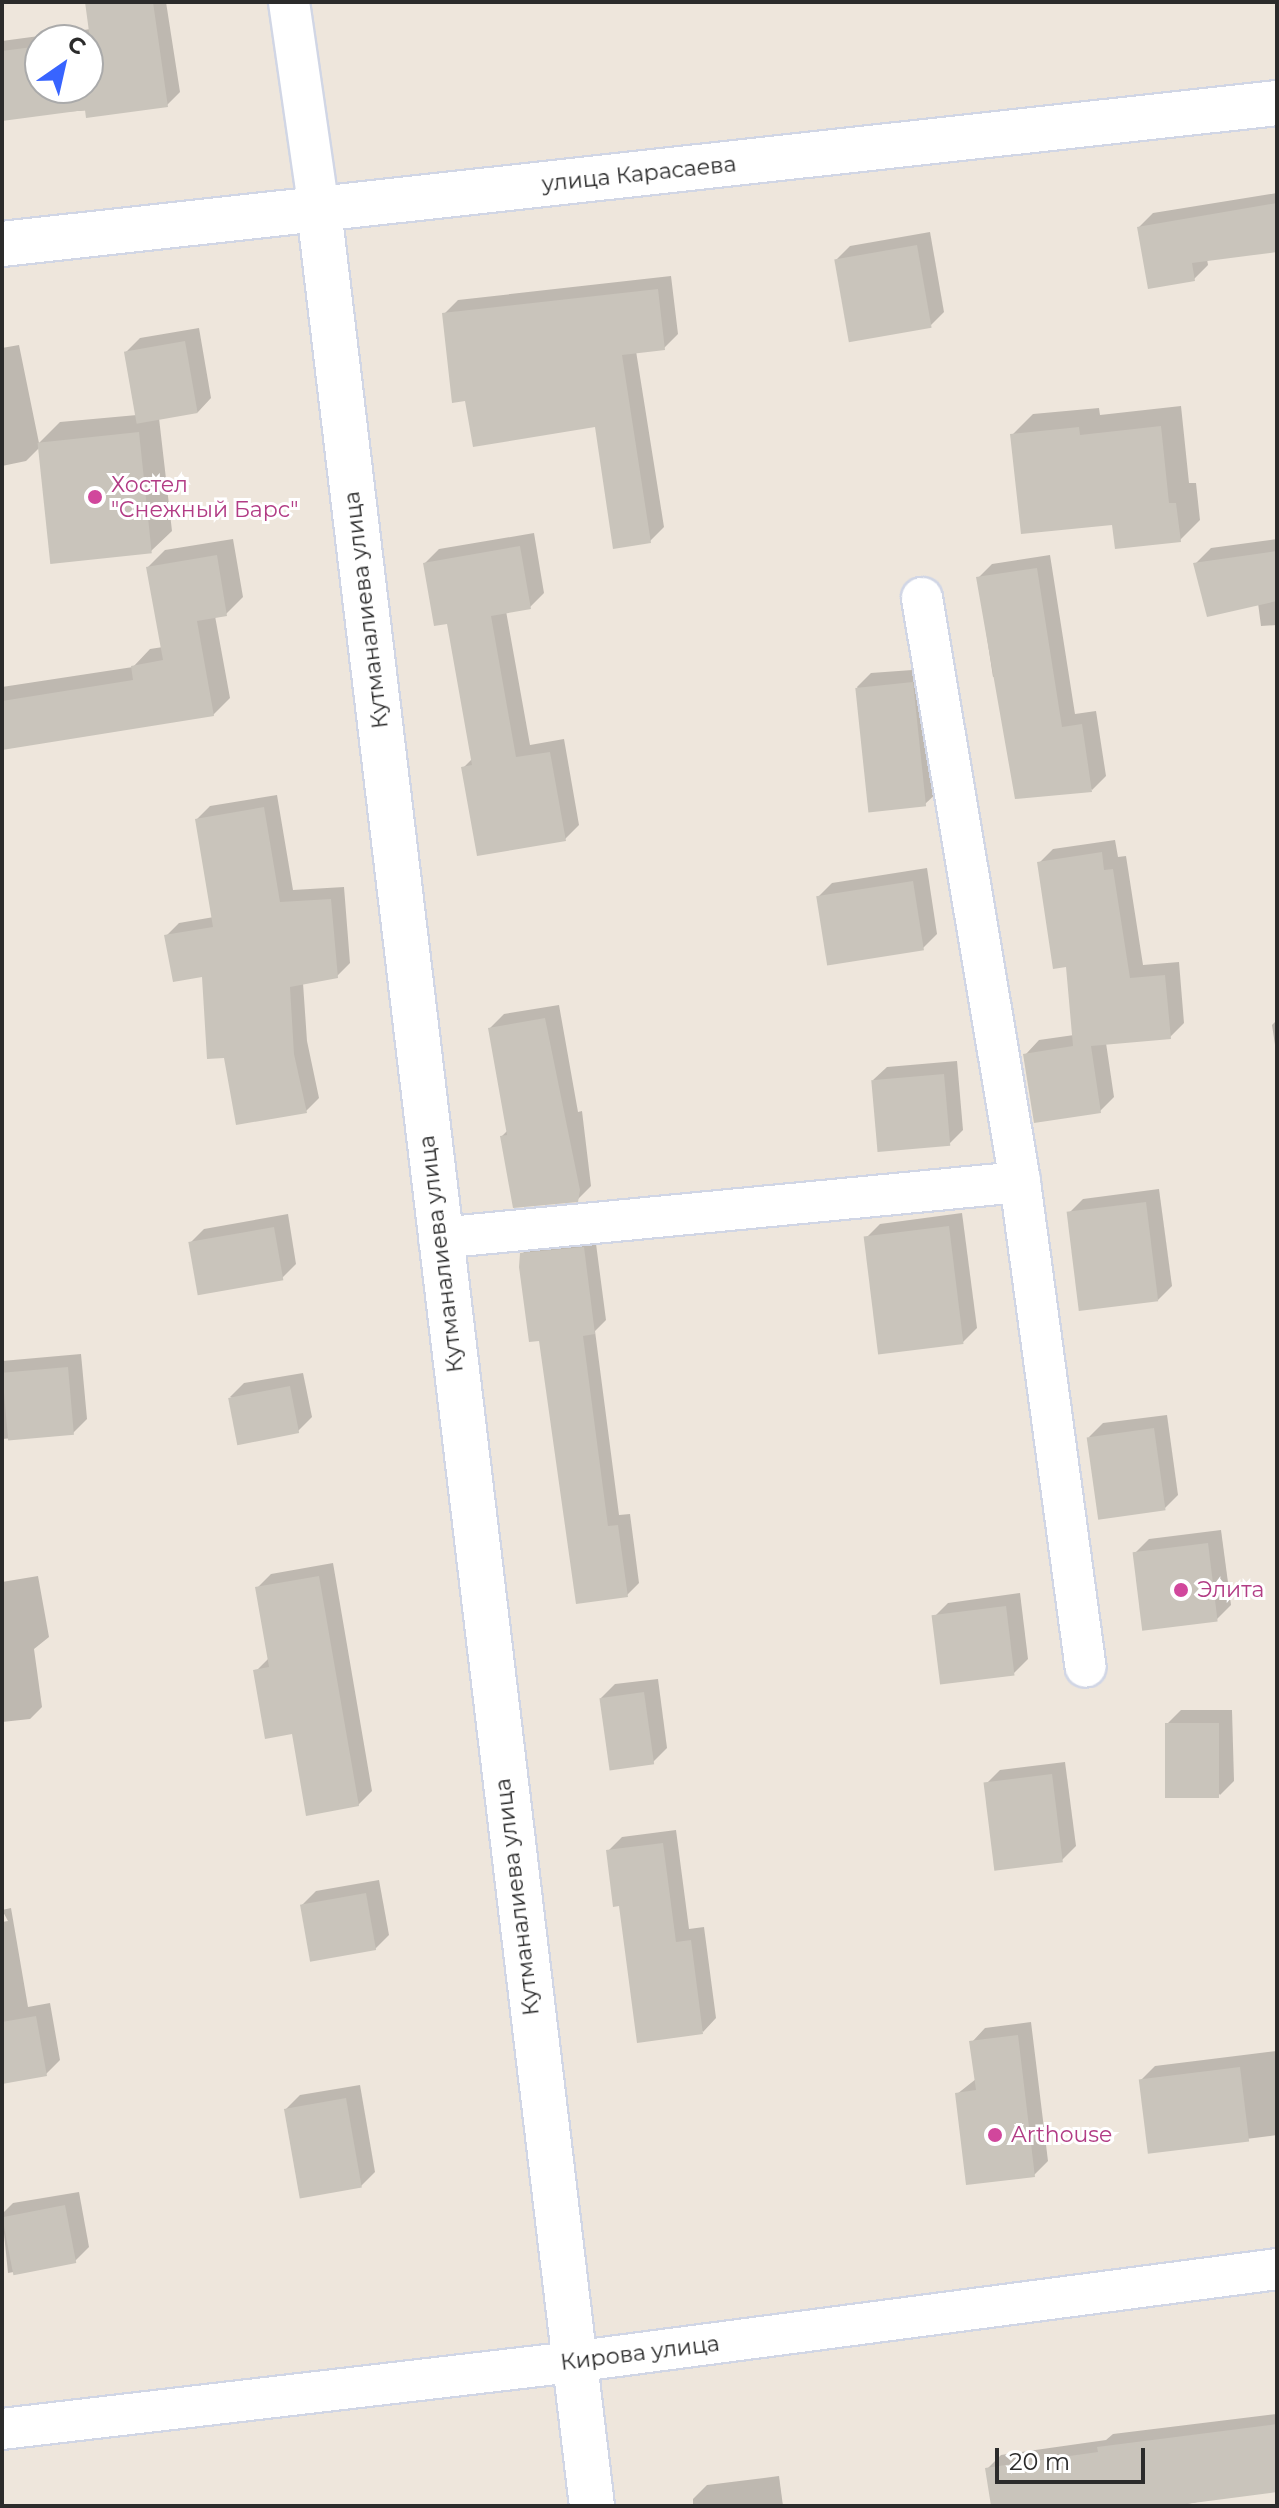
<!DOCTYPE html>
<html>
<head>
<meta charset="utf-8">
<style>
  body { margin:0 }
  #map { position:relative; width:1279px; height:2508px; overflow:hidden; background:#eee6dc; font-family:Montserrat,sans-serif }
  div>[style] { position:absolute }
  .shadow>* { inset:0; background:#0003 }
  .building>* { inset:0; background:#c9c4bb; transform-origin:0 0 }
  .roads { filter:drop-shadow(2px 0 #d1d6e5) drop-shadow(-2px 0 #d1d6e5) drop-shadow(0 2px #d1d6e5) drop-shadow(0 -2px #d1d6e5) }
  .street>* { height:40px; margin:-20px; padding:0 20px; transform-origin:20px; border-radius:20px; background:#fff }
  .secondary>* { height:44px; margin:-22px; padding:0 22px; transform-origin:22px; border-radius:22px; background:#fff }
  .dots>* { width:22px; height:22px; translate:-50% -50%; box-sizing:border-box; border:4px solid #fff; border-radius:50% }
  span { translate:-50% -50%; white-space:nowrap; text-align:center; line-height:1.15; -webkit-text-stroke:6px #fff; paint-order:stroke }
  .street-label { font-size:22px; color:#2b2b2b }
  .hotel-label { font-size:22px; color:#b23c85 }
  .left { translate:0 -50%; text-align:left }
  .frame { position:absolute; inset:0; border:4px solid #2b2b2b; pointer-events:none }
  .north { position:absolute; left:24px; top:24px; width:80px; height:80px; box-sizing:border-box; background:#fff; border:2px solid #aaa; border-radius:50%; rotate:34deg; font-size:22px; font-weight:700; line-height:32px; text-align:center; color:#2b2b2b }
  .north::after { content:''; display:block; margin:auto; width:28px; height:36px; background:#3864ff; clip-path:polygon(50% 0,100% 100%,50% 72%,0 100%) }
  .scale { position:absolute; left:995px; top:2448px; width:150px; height:36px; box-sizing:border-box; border:4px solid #2b2b2b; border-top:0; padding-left:10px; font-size:24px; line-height:28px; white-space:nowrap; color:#2b2b2b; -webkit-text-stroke:6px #fff; paint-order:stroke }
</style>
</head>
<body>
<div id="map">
  <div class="shadow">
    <div style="clip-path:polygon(evenodd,87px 2px,166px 2px,180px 92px,167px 105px,2px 116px,2px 41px,91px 29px,87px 2px,40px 40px,88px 40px,88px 88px,40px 88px,40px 40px)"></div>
    <div style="clip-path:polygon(1277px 193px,1277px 250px,1207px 259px,1208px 265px,1194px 279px,1139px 227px,1153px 213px)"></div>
    <div style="clip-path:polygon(930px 232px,944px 312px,930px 326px,836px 260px,850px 246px)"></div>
    <div style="clip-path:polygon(671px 276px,678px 334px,664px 348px,636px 351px,664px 527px,650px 541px,596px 425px,467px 399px,444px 314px,458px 300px)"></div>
    <div style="clip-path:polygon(199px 328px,211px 398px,198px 412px,159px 418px,172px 531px,151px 551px,40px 447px,26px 461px,2px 466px,2px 348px,19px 345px,39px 443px,60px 422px,137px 415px,126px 352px,140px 338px)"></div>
    <div style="clip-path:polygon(1181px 406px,1189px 483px,1196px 483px,1200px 520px,1180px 540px,1114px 523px,1012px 435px,1033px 414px,1099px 408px,1100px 415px)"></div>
    <div style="clip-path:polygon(534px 533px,544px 593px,530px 607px,506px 611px,530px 745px,564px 739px,579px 825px,565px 839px,463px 768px,473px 758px,448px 621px,425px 563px,439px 549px)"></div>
    <div style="clip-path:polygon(233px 539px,243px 597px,226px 614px,215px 616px,230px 698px,213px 715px,2px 748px,2px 687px,133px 667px,150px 649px,163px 647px,148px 567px,165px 550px)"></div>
    <div style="clip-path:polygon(1277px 539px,1277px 625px,1261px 626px,1258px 603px,1196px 563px,1211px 548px)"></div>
    <div style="clip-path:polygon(1050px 555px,1075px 714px,1096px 711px,1106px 776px,1092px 790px,998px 676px,993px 677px,978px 578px,992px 564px)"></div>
    <div style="clip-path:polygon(926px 669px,939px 791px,925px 804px,857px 687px,871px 673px)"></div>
    <div style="clip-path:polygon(277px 795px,293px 890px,344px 887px,350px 963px,337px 976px,303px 983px,307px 1041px,319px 1098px,306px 1111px,226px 1056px,204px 975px,166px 936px,179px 923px,214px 917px,197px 819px,210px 806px)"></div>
    <div style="clip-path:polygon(1115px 840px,1118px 857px,1126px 856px,1143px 965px,1179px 962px,1184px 1023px,1170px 1037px,1106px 1043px,1114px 1097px,1100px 1111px,1026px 1054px,1039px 1040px,1074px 1035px,1068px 965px,1039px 863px,1053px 849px)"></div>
    <div style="clip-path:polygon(927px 868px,937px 934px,923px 948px,818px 897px,832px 883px)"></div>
    <div style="clip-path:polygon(559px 1005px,578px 1112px,582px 1111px,591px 1186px,577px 1200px,502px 1136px,508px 1130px,490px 1028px,504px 1014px)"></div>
    <div style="clip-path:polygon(1277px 1020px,1277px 1058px,1272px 1025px)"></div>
    <div style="clip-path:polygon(957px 1061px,963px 1130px,949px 1144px,873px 1080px,887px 1067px)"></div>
    <div style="clip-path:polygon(1159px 1189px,1172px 1286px,1158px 1300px,1069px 1213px,1083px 1199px)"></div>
    <div style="clip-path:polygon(962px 1213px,977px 1328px,963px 1342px,866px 1238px,880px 1224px)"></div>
    <div style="clip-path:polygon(288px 1214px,296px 1264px,282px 1278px,190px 1243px,204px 1229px)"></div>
    <div style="clip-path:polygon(595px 1236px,606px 1320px,595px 1331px,619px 1515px,630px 1514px,639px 1583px,627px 1595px,541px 1339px,522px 1254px,535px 1242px)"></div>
    <div style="clip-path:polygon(81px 1354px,87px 1419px,73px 1433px,2px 1439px,2px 1361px)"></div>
    <div style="clip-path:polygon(303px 1373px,312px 1417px,298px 1431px,230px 1397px,244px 1383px)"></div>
    <div style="clip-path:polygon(1167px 1415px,1178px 1495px,1164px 1509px,1089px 1437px,1103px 1423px)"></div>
    <div style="clip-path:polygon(1221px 1530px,1231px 1605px,1217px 1619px,1135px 1553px,1149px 1539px)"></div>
    <div style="clip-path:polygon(333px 1563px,372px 1791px,358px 1805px,293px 1732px,256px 1671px,270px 1657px,257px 1588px,271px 1574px)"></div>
    <div style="clip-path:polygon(38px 1576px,49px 1637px,34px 1649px,42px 1707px,30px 1719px,2px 1722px,2px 1582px)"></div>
    <div style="clip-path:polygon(1020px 1593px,1028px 1659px,1014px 1673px,934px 1617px,948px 1603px)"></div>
    <div style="clip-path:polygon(658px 1679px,667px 1748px,653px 1762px,601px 1698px,615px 1684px)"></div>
    <div style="clip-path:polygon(1181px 1710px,1232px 1710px,1234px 1781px,1220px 1795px,1167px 1724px)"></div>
    <div style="clip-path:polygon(1065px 1762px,1076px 1846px,1062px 1860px,986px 1784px,1000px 1770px)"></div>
    <div style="clip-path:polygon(676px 1830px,689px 1929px,704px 1927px,716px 2018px,703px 2032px,621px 1904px,608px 1851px,622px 1837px)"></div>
    <div style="clip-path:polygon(379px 1880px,389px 1935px,375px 1949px,302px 1905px,316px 1891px)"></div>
    <div style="clip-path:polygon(11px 1908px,28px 2007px,50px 2003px,60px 2060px,46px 2074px,2px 2082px,2px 1922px,8px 1921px,2px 1910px)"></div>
    <div style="clip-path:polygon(1031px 2022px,1048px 2161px,1034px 2175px,957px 2094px,976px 2079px,972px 2042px,985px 2028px)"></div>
    <div style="clip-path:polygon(1277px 2051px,1277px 2135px,1150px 2151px,1141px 2080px,1155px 2066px)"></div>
    <div style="clip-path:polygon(360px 2085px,375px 2172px,361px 2186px,286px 2109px,300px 2095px)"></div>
    <div style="clip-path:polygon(79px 2192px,89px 2247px,75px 2261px,8px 2273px,2px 2214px,13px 2203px)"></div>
    <div style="clip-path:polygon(1277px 2414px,1277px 2487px,1176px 2506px,993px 2506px,987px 2469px,1001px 2455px,1106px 2440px,1113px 2434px)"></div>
    <div style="clip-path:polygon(779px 2476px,783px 2506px,693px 2506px,693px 2499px,707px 2485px)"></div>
  </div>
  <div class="building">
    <div style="clip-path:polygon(85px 2px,153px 2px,168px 107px,86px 118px,85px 110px,2px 121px,2px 51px,40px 46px,40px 88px,88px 88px,88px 40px,82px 40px,90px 39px)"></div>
    <div style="clip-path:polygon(1277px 203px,1277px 252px,1192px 263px,1195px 281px,1148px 289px,1137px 227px)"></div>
    <div style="left:917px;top:245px;width:84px;height:84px;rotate:80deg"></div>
    <div style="clip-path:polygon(658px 289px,665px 350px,622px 355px,651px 543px,613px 549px,595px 427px,473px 447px,465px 401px,452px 403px,442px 313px)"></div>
    <div style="left:185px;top:341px;width:73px;height:62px;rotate:80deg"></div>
    <div style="clip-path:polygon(1161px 426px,1169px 503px,1176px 503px,1181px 542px,1115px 549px,1112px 525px,1021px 534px,1010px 434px,1079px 427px,1080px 435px)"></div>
    <div style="left:139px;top:432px;width:122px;height:102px;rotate:84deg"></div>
    <div style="clip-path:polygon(520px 546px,531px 609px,491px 616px,516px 757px,550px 752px,566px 841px,477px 856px,461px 767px,472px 765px,447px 624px,434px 626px,423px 563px)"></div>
    <div style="clip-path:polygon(1277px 551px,1277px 601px,1207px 617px,1193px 563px)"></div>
    <div style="clip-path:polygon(217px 555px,227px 616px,197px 621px,214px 716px,2px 750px,2px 701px,133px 680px,131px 666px,163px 660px,146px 567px)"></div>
    <div style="clip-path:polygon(1037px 568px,1062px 727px,1082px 724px,1092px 792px,1015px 799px,976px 577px)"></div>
    <div style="left:913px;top:682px;width:125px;height:58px;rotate:84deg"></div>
    <div style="clip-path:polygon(264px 807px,280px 902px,331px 899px,338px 978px,290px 987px,294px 1054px,307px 1113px,236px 1125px,224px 1058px,207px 1059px,202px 977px,173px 982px,164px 935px,213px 927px,195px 819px)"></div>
    <div style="clip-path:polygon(1102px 852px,1104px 870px,1113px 869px,1130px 978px,1165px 975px,1171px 1039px,1091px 1046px,1101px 1113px,1034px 1123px,1023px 1054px,1073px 1046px,1066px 967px,1053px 969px,1037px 862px)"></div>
    <div style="left:913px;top:881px;width:70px;height:98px;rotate:81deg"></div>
    <div style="clip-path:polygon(545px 1018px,580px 1190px,578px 1202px,513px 1208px,500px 1136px,507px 1135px,488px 1028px)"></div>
    <div style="left:944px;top:1074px;width:72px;height:73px;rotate:85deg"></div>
    <div style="left:1146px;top:1202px;width:100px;height:80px;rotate:83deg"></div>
    <div style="left:949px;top:1226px;width:119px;height:86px;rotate:83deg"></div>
    <div style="left:274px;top:1227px;width:54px;height:87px;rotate:80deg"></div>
    <div style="clip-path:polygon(584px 1247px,595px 1334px,583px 1336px,608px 1526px,618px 1525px,628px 1597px,576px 1604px,539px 1341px,529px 1342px,519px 1267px,520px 1253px)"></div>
    <div style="left:68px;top:1367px;width:68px;height:66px;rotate:85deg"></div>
    <div style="left:290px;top:1386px;width:48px;height:63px;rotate:79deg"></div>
    <div style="left:1154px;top:1428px;width:83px;height:68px;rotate:82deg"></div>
    <div style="left:1208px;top:1543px;width:79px;height:76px;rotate:83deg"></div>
    <div style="clip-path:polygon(319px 1576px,359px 1806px,306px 1816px,292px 1734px,265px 1739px,253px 1670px,269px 1667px,255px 1587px)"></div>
    <div style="left:1006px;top:1606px;width:70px;height:75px;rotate:83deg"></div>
    <div style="left:644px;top:1692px;width:73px;height:45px;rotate:82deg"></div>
    <div style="left:1165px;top:1723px;width:54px;height:75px"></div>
    <div style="left:1052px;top:1774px;width:89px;height:69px;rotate:83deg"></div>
    <div style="clip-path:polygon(663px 1843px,676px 1942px,691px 1940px,703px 2034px,637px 2043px,619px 1906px,613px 1907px,606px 1850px)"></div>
    <div style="left:366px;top:1893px;width:58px;height:67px;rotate:80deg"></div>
    <div style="clip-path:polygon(36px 2016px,47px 2076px,2px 2084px,2px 2022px)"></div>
    <div style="clip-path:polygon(1018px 2035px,1035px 2177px,966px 2185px,955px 2093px,976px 2090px,969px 2041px)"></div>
    <div style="left:1240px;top:2067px;width:75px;height:102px;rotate:83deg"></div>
    <div style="left:346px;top:2098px;width:91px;height:63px;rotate:80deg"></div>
    <div style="left:65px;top:2205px;width:59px;height:64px;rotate:79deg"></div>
    <div style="clip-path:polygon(1277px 2424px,1277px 2492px,1170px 2506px,991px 2506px,985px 2468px,1098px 2452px,1097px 2447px)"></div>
  </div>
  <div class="roads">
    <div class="street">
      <div style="left:289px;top:2px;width:210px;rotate:81.8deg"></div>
      <div style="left:922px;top:598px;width:592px;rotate:80.47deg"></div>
      <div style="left:439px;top:1238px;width:584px;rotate:-5.51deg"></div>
      <div style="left:1020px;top:1182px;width:489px;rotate:82.3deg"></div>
      <div style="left:2px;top:2429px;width:574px;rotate:-6.7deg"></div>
      <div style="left:572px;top:2362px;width:711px;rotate:-7.51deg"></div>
    </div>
    <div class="secondary">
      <div style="left:319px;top:210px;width:2312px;rotate:83.22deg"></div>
      <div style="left:2px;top:244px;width:1283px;rotate:-6.31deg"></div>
    </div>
  </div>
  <div class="dots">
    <div style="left:95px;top:497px;background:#d1479c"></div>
    <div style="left:1181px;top:1590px;background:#d1479c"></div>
    <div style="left:995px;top:2135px;background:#d1479c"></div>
  </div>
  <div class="street-label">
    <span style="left:639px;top:174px;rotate:-6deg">улица Карасаева</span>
    <span style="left:366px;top:610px;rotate:-97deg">Кутманалиева улица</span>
    <span style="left:441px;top:1254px;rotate:-97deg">Кутманалиева улица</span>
    <span style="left:517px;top:1897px;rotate:-97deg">Кутманалиева улица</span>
    <span style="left:640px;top:2353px;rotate:-7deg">Кирова улица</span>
  </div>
  <div class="hotel-label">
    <span class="left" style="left:111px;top:497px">Хостел<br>"Снежный Барс"</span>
    <span class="left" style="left:1197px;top:1590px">Элита</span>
    <span class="left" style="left:1011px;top:2135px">Arthouse</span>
  </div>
  <div class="frame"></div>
  <div class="north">С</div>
  <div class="scale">20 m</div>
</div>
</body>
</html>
